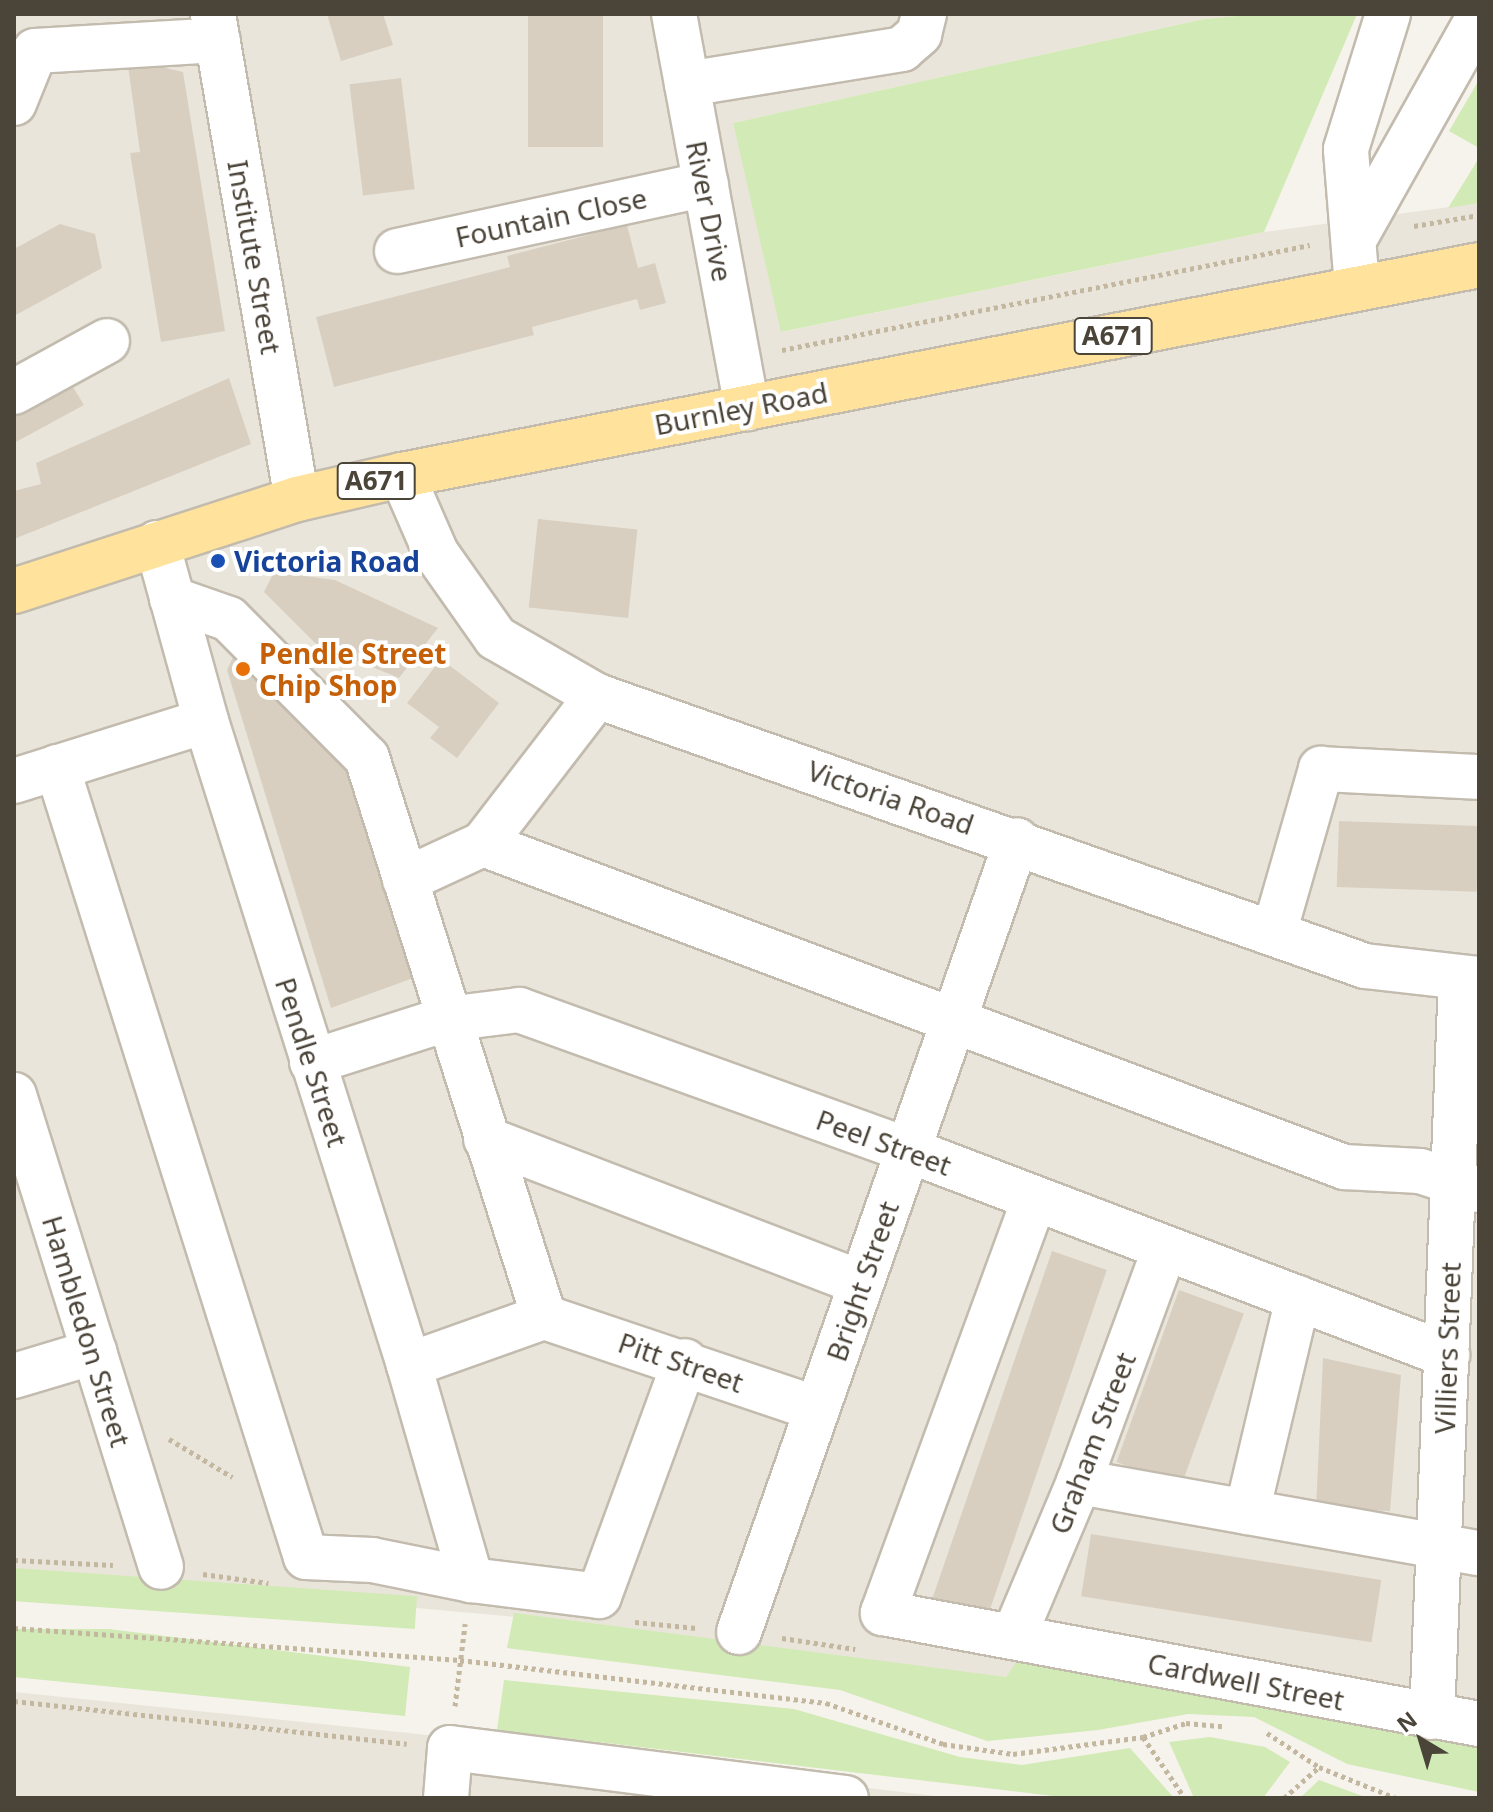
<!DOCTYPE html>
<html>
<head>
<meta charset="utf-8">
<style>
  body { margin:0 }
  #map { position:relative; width:1493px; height:1812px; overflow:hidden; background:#f6f3ec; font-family:"Noto Sans",sans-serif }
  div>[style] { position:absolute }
  .residential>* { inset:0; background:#eae5da }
  .green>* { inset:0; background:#d2eab5; transform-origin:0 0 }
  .building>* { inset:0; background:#d8cfc1; transform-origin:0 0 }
  .path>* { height:5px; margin-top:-2.5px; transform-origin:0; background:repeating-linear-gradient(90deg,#c4b79f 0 4px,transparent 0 8px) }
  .roads { filter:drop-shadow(2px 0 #c2bbae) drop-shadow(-2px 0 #c2bbae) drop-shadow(0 2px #c2bbae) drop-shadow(0 -2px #c2bbae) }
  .minor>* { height:44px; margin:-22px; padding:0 22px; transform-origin:22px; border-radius:22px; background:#fff }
  .major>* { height:44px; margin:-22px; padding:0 22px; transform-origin:22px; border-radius:22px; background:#ffe39c }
  .dots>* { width:22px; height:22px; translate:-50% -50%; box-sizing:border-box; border:4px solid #fff; border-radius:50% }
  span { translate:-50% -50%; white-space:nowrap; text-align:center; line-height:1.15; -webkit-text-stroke:8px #fff; paint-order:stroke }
  .shield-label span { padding:2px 6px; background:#fff; border:2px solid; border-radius:6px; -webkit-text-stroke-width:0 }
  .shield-label { font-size:26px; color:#4b4439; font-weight:700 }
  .street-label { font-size:28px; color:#4b4439 }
  .transit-label { font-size:28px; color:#164399; font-weight:700 }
  .left { translate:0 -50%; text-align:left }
  .food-label { font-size:28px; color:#c56008; font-weight:700 }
  .frame { position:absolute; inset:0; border:16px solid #4b4439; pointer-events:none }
  .north { position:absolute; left:1381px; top:1700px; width:80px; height:80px; -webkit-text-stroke:6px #fff; paint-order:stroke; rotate:322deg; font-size:22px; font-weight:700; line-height:32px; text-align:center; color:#4b4439 }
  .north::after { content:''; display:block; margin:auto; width:28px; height:36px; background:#4b4439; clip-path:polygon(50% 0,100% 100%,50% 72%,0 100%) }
</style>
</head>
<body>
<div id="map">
  <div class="residential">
    <div style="clip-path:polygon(14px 14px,1259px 14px,1204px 19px,733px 123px,782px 332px,1264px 232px,1479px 203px,1479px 1743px,1007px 1684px,737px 1642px,506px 1616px,14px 1572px)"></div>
    <div style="clip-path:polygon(14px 1692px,409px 1733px,952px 1798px,14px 1798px)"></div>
  </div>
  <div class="green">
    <div style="clip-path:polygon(1259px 14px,1357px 14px,1264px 232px,781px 332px,733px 123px,1204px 19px)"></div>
    <div style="clip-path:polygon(1479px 80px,1479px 148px,1449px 131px)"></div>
    <div style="clip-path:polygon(1479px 158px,1479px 203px,1448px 208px)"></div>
    <div style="left:14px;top:1568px;width:404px;height:33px;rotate:4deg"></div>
    <div style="clip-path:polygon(514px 1613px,1006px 1677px,1020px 1657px,1479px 1730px,1479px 1792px,1347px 1764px,1254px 1717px,1188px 1714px,1098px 1730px,987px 1741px,840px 1690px,507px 1648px)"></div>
    <div style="clip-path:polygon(14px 1629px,109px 1629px,410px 1667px,405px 1716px,14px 1677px)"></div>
    <div style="clip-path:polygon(504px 1680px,794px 1709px,960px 1757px,1022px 1765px,1130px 1748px,1174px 1798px,1070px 1798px,497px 1730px)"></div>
    <div style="clip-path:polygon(1210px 1737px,1265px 1747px,1290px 1762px,1263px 1798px,1194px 1798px,1169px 1742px)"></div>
    <div style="clip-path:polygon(1319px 1780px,1368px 1798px,1300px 1798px)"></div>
  </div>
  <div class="building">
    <div style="clip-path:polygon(327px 14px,383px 14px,393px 45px,341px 61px)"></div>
    <div style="left:528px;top:14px;width:75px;height:133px"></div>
    <div style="clip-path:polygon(127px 59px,183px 72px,225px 331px,161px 342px,130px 153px,140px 152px)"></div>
    <div style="left:401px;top:78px;width:112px;height:52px;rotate:83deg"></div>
    <div style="clip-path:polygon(60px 224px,95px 234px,102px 268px,14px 316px,14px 249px)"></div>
    <div style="clip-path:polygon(627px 225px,638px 268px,655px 263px,666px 303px,640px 310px,637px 299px,532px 327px,534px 335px,334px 387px,316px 317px,510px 267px,507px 256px)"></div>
    <div style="clip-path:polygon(65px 374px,84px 405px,14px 443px,14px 399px)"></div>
    <div style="clip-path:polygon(229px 378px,251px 444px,14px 539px,14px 491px,41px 484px,36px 463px)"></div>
    <div style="left:538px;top:519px;width:100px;height:89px;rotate:6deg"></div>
    <div style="clip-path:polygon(274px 572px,335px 580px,438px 628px,399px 678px,316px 644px,264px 592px)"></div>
    <div style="clip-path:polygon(243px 635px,342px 742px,416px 977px,331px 1008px,227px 670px)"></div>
    <div style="clip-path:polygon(441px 659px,499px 703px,457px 758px,430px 738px,439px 727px,407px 703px)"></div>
    <div style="left:1339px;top:821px;width:140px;height:66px;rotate:2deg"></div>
    <div style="left:1052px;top:1251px;width:58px;height:371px;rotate:19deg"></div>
    <div style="left:1179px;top:1290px;width:69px;height:183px;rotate:20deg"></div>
    <div style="clip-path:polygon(1323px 1358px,1401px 1375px,1390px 1511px,1316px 1508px)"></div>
    <div style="left:1091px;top:1534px;width:294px;height:63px;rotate:9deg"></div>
  </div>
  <div class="path">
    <div style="left:1414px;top:226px;width:66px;rotate:-9.6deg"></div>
    <div style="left:782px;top:350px;width:538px;rotate:-11.25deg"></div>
    <div style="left:169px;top:1439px;width:74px;rotate:31.1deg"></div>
    <div style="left:14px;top:1560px;width:99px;rotate:2.9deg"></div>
    <div style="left:203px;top:1574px;width:66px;rotate:7.9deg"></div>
    <div style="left:635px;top:1622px;width:62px;rotate:5.5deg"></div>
    <div style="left:14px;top:1628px;width:447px;rotate:4.1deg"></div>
    <div style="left:460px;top:1660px;width:369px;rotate:6.7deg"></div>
    <div style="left:826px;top:1703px;width:124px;rotate:19.3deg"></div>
    <div style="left:943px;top:1744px;width:71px;rotate:8.1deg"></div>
    <div style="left:1013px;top:1754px;width:131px;rotate:-7.5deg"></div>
    <div style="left:1143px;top:1737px;width:45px;rotate:-18deg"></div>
    <div style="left:1186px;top:1723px;width:36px;rotate:5deg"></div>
    <div style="left:782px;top:1638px;width:74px;rotate:8.6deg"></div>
    <div style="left:14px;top:1701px;width:395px;rotate:6.2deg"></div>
    <div style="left:455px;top:1706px;width:83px;rotate:-83deg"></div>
    <div style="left:1267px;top:1733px;width:62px;rotate:33.2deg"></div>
    <div style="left:1319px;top:1767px;width:83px;rotate:21.9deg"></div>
    <div style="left:1143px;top:1737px;width:74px;rotate:55.5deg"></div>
    <div style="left:1284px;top:1798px;width:47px;rotate:-41.5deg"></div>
  </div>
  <div class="roads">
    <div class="minor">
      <div style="left:213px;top:14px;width:492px;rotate:80.2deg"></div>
      <div style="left:674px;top:14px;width:401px;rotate:79.5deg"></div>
      <div style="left:687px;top:84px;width:218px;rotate:-9.2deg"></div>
      <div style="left:902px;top:49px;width:23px;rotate:-41deg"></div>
      <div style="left:919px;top:34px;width:21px;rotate:-76deg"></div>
      <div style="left:14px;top:103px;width:56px;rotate:-68deg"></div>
      <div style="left:35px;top:51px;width:183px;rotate:-3.4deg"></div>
      <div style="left:1356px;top:236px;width:251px;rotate:-60.7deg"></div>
      <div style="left:397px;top:251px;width:316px;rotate:-12.2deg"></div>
      <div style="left:1357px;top:287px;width:138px;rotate:-94.6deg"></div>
      <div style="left:1346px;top:149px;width:141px;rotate:-72.7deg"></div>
      <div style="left:14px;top:392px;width:106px;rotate:-28.7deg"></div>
      <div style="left:402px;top:475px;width:85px;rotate:66.4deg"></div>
      <div style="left:436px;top:553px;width:104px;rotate:54.8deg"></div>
      <div style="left:496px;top:638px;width:116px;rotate:29.9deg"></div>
      <div style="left:597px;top:696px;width:814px;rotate:19.37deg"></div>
      <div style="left:1365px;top:966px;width:115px;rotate:6.5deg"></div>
      <div style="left:157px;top:543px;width:185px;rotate:74.6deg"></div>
      <div style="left:206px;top:721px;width:675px;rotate:72.5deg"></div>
      <div style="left:409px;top:1365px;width:224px;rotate:73.9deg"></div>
      <div style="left:172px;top:599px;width:60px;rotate:19.3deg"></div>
      <div style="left:229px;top:619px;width:196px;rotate:45.2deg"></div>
      <div style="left:367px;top:758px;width:586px;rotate:72.43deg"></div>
      <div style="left:57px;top:767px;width:828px;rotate:72.51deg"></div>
      <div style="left:306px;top:1557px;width:66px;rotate:2.6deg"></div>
      <div style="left:372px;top:1560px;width:101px;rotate:11.4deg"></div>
      <div style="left:471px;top:1580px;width:129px;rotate:7.1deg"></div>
      <div style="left:599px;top:1596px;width:250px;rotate:-69.9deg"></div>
      <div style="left:14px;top:781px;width:201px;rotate:-17.4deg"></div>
      <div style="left:483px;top:844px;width:187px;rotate:-52.4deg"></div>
      <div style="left:405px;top:880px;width:86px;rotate:-24.8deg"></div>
      <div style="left:483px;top:844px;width:920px;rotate:20.56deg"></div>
      <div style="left:1344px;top:1167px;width:76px;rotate:3deg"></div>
      <div style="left:1420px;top:1171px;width:62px;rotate:17.9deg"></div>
      <div style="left:1274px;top:933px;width:171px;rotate:-74deg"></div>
      <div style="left:1321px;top:769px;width:158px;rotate:2.9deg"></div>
      <div style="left:312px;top:1062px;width:142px;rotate:-17.7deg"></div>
      <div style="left:447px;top:1019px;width:73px;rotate:-7.1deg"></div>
      <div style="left:519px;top:1010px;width:413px;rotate:19.8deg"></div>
      <div style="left:908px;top:1150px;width:577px;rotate:20.82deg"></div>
      <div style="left:14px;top:1095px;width:494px;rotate:72.7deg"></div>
      <div style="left:486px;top:1139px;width:402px;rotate:21deg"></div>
      <div style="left:1034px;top:1200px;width:440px;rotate:110.1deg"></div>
      <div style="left:883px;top:1613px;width:606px;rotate:10.55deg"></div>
      <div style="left:544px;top:1317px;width:288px;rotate:18.6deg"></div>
      <div style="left:409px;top:1365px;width:143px;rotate:-19.6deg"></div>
      <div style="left:14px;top:1376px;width:84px;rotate:-16.7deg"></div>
      <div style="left:1079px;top:1482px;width:406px;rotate:10.1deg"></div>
      <div style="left:1247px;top:1512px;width:220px;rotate:-76.6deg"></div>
      <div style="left:739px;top:1632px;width:839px;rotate:-70.66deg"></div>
      <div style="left:1014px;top:1636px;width:167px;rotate:-67.1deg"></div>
      <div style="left:1079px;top:1482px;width:249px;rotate:-69.8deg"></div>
      <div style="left:1432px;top:1717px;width:740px;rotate:-87.75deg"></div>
      <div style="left:446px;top:1798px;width:50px;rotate:-85.4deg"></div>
      <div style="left:450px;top:1748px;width:399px;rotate:7.2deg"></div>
    </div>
    <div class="major">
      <div style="left:14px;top:591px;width:298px;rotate:-18deg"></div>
      <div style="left:297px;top:499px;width:108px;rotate:-12.9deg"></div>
      <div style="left:402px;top:475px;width:1097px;rotate:-11.03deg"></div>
    </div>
  </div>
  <div class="dots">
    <div style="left:218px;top:561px;background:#1a4fb4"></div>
    <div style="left:243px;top:669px;background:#e8710a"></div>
  </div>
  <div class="shield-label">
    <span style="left:1113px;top:336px">A671</span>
    <span style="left:376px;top:481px">A671</span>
  </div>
  <div class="street-label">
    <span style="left:710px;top:211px;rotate:79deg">River Drive</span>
    <span style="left:551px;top:217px;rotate:-12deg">Fountain Close</span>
    <span style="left:255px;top:257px;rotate:80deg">Institute Street</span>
    <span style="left:741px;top:408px;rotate:-11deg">Burnley Road</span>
    <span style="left:891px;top:797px;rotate:19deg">Victoria Road</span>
    <span style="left:312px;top:1062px;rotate:72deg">Pendle Street</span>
    <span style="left:884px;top:1142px;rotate:20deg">Peel Street</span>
    <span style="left:862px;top:1281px;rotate:-71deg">Bright Street</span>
    <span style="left:87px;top:1331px;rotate:73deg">Hambledon Street</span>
    <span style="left:1447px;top:1348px;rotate:-88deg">Villiers Street</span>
    <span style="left:681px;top:1362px;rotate:19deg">Pitt Street</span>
    <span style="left:1092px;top:1443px;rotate:-69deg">Graham Street</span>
    <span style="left:1246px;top:1681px;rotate:11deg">Cardwell Street</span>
  </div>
  <div class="transit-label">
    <span class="left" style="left:234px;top:561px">Victoria Road</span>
  </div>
  <div class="food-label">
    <span class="left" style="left:259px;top:669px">Pendle Street<br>Chip Shop</span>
  </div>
  <div class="frame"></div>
  <div class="north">N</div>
</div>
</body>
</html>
